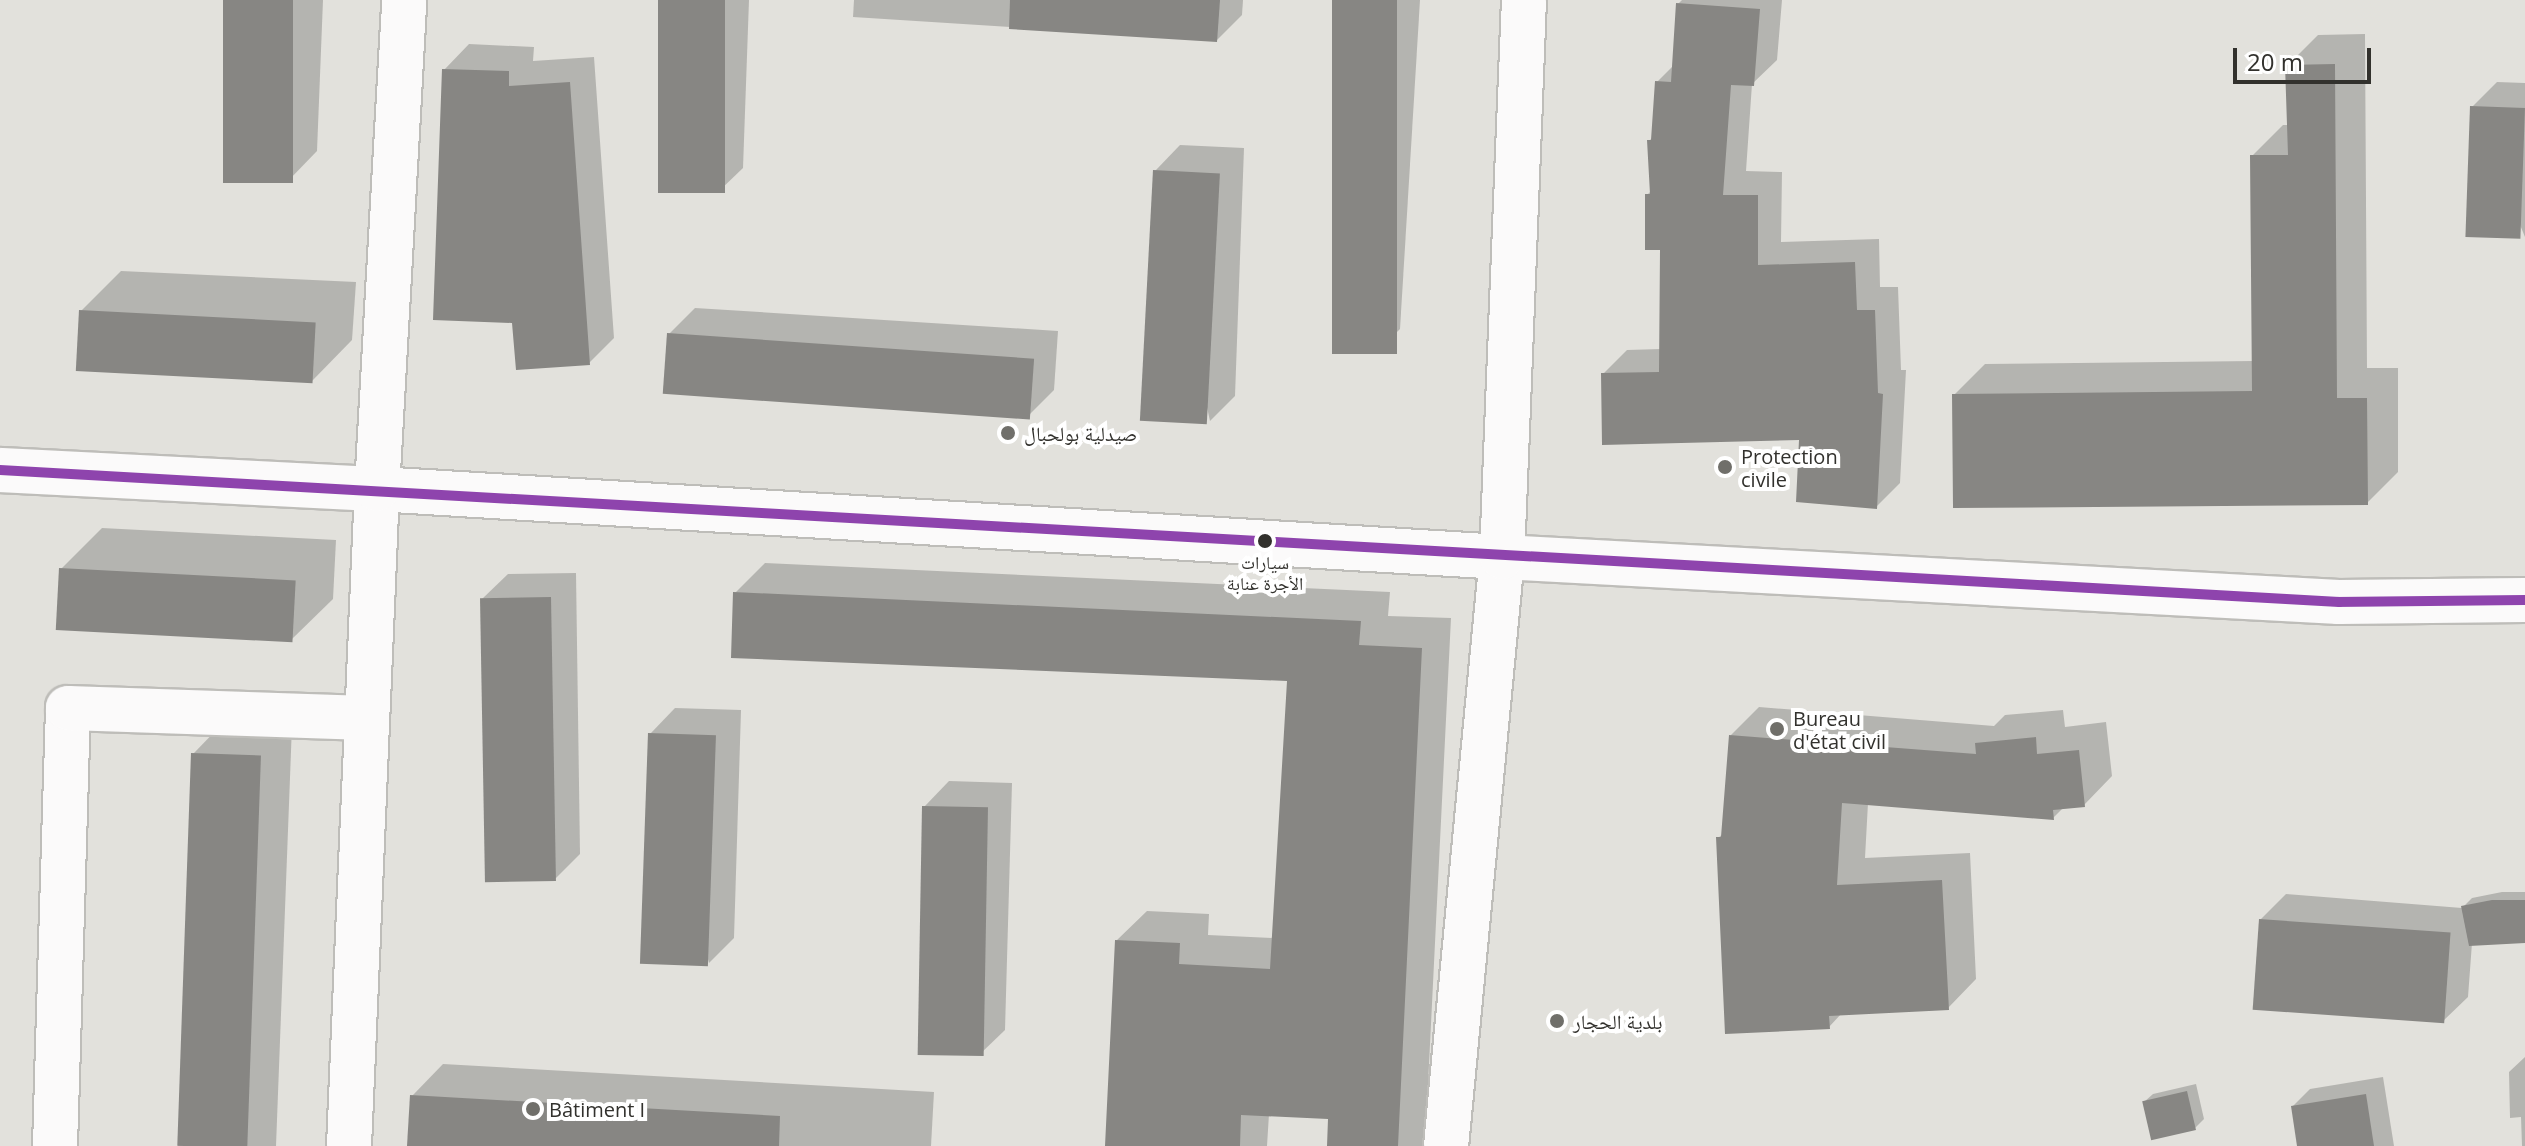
<!DOCTYPE html>
<html>
<head>
<meta charset="utf-8">
<style>
  body { margin:0 }
  #map { position:relative; width:2525px; height:1146px; overflow:hidden; background:#e2e1dc; font-family:"Open Sans","Noto Naskh Arabic",sans-serif }
  div>[style] { position:absolute }
  .shadow>* { inset:0; background:#0003 }
  .building>* { inset:0; background:#878683; transform-origin:0 0 }
  .roads { filter:drop-shadow(2px 0 #bebdb9) drop-shadow(-2px 0 #bebdb9) drop-shadow(0 2px #bebdb9) drop-shadow(0 -2px #bebdb9) }
  .street>* { height:44px; margin:-22px; padding:0 22px; transform-origin:22px; border-radius:22px; background:#fbfafa }
  .secondary>* { height:44px; margin:-22px; padding:0 22px; transform-origin:22px; border-radius:22px; background:#fbfafa }
  .primary>* { height:44px; margin:-22px; padding:0 22px; transform-origin:22px; border-radius:22px; background:#fbfafa }
  .bus-1>* { height:10px; margin:-5px; padding:0 5px; transform-origin:5px; border-radius:5px; background:#8e44ad }
  .dots>* { width:22px; height:22px; translate:-50% -50%; box-sizing:border-box; border:4px solid #fff; border-radius:50% }
  span { translate:-50% -50%; white-space:nowrap; text-align:center; line-height:1.15; -webkit-text-stroke:8px #fff; paint-order:stroke }
  .bus-label { font-size:18px; color:#32312d }
  .poi-label { font-size:20px; color:#32312d }
  .left { translate:0 -50%; text-align:left }
  .scale { position:absolute; left:2233px; top:48px; width:138px; height:36px; box-sizing:border-box; border:4px solid #32312d; border-top:0; padding-left:10px; font-size:24px; line-height:28px; white-space:nowrap; color:#32312d; -webkit-text-stroke:6px #fff; paint-order:stroke }
</style>
</head>
<body>
<div id="map">
  <div class="shadow">
    <div style="clip-path:polygon(225px 0,323px 0,317px 151px,286px 183px)"></div>
    <div style="clip-path:polygon(660px 0,749px 0,743px 168px,717px 193px)"></div>
    <div style="clip-path:polygon(854px 0,1243px 0,1242px 15px,1217px 40px,853px 17px)"></div>
    <div style="clip-path:polygon(1334px 0,1420px 0,1400px 329px,1375px 354px)"></div>
    <div style="clip-path:polygon(1682px 0,1782px 0,1777px 60px,1752px 84px,1746px 171px,1782px 172px,1781px 242px,1879px 239px,1880px 287px,1898px 287px,1901px 370px,1906px 370px,1900px 483px,1876px 507px,1802px 438px,1603px 374px,1627px 350px,1661px 349px,1662px 248px,1647px 195px,1652px 190px,1649px 141px,1654px 136px,1657px 82px,1674px 65px,1678px 4px)"></div>
    <div style="clip-path:polygon(2365px 34px,2367px 368px,2398px 368px,2398px 472px,2367px 503px,1954px 395px,1985px 364px,2254px 361px,2252px 156px,2283px 125px,2289px 125px,2287px 66px,2318px 35px)"></div>
    <div style="clip-path:polygon(469px 44px,534px 47px,533px 61px,594px 57px,614px 338px,589px 363px,514px 321px,444px 70px)"></div>
    <div style="clip-path:polygon(2497px 82px,2525px 83px,2525px 237px,2472px 107px)"></div>
    <div style="clip-path:polygon(1180px 145px,1244px 148px,1235px 396px,1210px 421px,1155px 171px)"></div>
    <div style="clip-path:polygon(121px 271px,356px 282px,352px 340px,312px 381px,81px 311px)"></div>
    <div style="clip-path:polygon(695px 308px,1058px 331px,1054px 390px,1029px 415px,669px 334px)"></div>
    <div style="clip-path:polygon(102px 528px,336px 540px,333px 599px,292px 639px,61px 569px)"></div>
    <div style="clip-path:polygon(765px 563px,1390px 592px,1388px 616px,1451px 618px,1425px 1146px,1329px 1146px,1330px 1118px,1269px 1114px,1267px 1146px,1107px 1146px,1117px 940px,1147px 911px,1209px 914px,1208px 935px,1274px 938px,1289px 679px,735px 593px)"></div>
    <div style="clip-path:polygon(576px 573px,580px 854px,555px 879px,482px 599px,508px 574px)"></div>
    <div style="clip-path:polygon(1759px 707px,1994px 726px,2005px 715px,2063px 710px,2065px 727px,2106px 722px,2112px 776px,2084px 805px,2064px 807px,2053px 818px,1868px 803px,1865px 858px,1970px 853px,1976px 979px,1948px 1008px,1842px 1013px,1829px 1027px,1718px 838px,1724px 833px,1731px 735px)"></div>
    <div style="clip-path:polygon(675px 708px,741px 710px,734px 938px,709px 963px,650px 734px)"></div>
    <div style="clip-path:polygon(224px 722px,292px 725px,276px 1146px,178px 1146px,193px 754px)"></div>
    <div style="clip-path:polygon(949px 781px,1012px 783px,1005px 1030px,979px 1055px,924px 807px)"></div>
    <div style="clip-path:polygon(2502px 892px,2525px 892px,2525px 941px,2472px 943px,2468px 997px,2442px 1022px,2260px 920px,2286px 894px,2462px 908px,2472px 898px)"></div>
    <div style="clip-path:polygon(2525px 1057px,2525px 1146px,2522px 1146px,2521px 1117px,2510px 1118px,2509px 1072px)"></div>
    <div style="clip-path:polygon(443px 1064px,934px 1092px,931px 1146px,409px 1146px,412px 1096px)"></div>
    <div style="clip-path:polygon(2383px 1077px,2394px 1146px,2299px 1146px,2293px 1106px,2310px 1089px)"></div>
    <div style="clip-path:polygon(2196px 1084px,2204px 1119px,2195px 1128px,2144px 1102px,2153px 1094px)"></div>
  </div>
  <div class="building">
    <div style="left:223px;top:0;width:70px;height:183px"></div>
    <div style="left:658px;top:0;width:67px;height:193px"></div>
    <div style="clip-path:polygon(1010px 0,1220px 0,1217px 42px,1009px 29px)"></div>
    <div style="left:1332px;top:0;width:65px;height:354px"></div>
    <div style="clip-path:polygon(1676px 3px,1760px 9px,1754px 86px,1731px 85px,1723px 195px,1758px 195px,1758px 265px,1855px 262px,1857px 310px,1875px 310px,1878px 393px,1883px 394px,1877px 509px,1796px 502px,1799px 440px,1602px 445px,1601px 373px,1659px 372px,1660px 250px,1645px 250px,1645px 194px,1650px 194px,1647px 140px,1651px 140px,1655px 81px,1671px 82px)"></div>
    <div style="clip-path:polygon(2335px 64px,2337px 398px,2367px 398px,2368px 505px,1953px 508px,1952px 394px,2252px 391px,2250px 155px,2288px 155px,2285px 65px)"></div>
    <div style="clip-path:polygon(442px 69px,509px 71px,509px 86px,570px 82px,590px 365px,516px 370px,512px 323px,433px 320px)"></div>
    <div style="left:2470px;top:106px;width:55px;height:131px;rotate:2deg"></div>
    <div style="left:1153px;top:170px;width:67px;height:251px;rotate:3deg"></div>
    <div style="left:79px;top:310px;width:237px;height:61px;rotate:3deg"></div>
    <div style="left:667px;top:333px;width:368px;height:61px;rotate:4deg"></div>
    <div style="left:59px;top:568px;width:237px;height:62px;rotate:3deg"></div>
    <div style="clip-path:polygon(733px 592px,1361px 621px,1359px 645px,1422px 648px,1398px 1146px,1327px 1146px,1328px 1119px,1241px 1115px,1240px 1146px,1105px 1146px,1115px 940px,1180px 943px,1179px 964px,1270px 969px,1287px 681px,731px 658px)"></div>
    <div style="left:551px;top:597px;width:284px;height:71px;rotate:89deg"></div>
    <div style="left:648px;top:733px;width:68px;height:231px;rotate:2deg"></div>
    <div style="clip-path:polygon(1729px 735px,1976px 754px,1975px 743px,2036px 737px,2037px 754px,2079px 750px,2085px 807px,2053px 810px,2054px 820px,1842px 803px,1837px 885px,1942px 880px,1949px 1010px,1829px 1016px,1830px 1029px,1725px 1034px,1716px 837px,1721px 837px)"></div>
    <div style="left:191px;top:753px;width:70px;height:393px;rotate:2deg"></div>
    <div style="left:922px;top:806px;width:66px;height:249px;rotate:1deg"></div>
    <div style="clip-path:polygon(2492px 900px,2525px 900px,2525px 943px,2469px 946px,2461px 906px)"></div>
    <div style="left:2259px;top:919px;width:192px;height:91px;rotate:4deg"></div>
    <div style="left:2187px;top:1091px;width:40px;height:46px;rotate:77deg"></div>
    <div style="clip-path:polygon(2366px 1094px,2374px 1146px,2297px 1146px,2291px 1106px)"></div>
    <div style="clip-path:polygon(410px 1095px,780px 1116px,779px 1146px,407px 1146px)"></div>
  </div>
  <div class="roads">
    <div class="street">
      <div style="left:0;top:470px;width:377px;rotate:2.9deg"></div>
      <div style="left:377px;top:489px;width:1127px;rotate:3.46deg"></div>
      <div style="left:55px;top:1146px;width:438px;rotate:-88.3deg"></div>
      <div style="left:68px;top:708px;width:299px;rotate:1.9deg"></div>
      <div style="left:349px;top:1146px;width:658px;rotate:-87.56deg"></div>
      <div style="left:377px;top:489px;width:490px;rotate:-86.8deg"></div>
    </div>
    <div class="secondary">
      <div style="left:1502px;top:557px;width:838px;rotate:3.08deg"></div>
      <div style="left:2339px;top:602px;width:186px;rotate:-0.6deg"></div>
    </div>
    <div class="primary">
      <div style="left:1446px;top:1146px;width:592px;rotate:-84.57deg"></div>
      <div style="left:1502px;top:557px;width:557px;rotate:-87.74deg"></div>
    </div>
  </div>
  <div class="bus-1">
    <div style="left:0;top:470px;width:2343px;rotate:3.23deg"></div>
    <div style="left:2339px;top:602px;width:186px;rotate:-0.6deg"></div>
  </div>
  <div class="dots">
    <div style="left:1008px;top:433px;background:#706f6a"></div>
    <div style="left:1725px;top:467px;background:#706f6a"></div>
    <div style="left:1265px;top:541px;background:#32312d"></div>
    <div style="left:1777px;top:729px;background:#706f6a"></div>
    <div style="left:1557px;top:1021px;background:#706f6a"></div>
    <div style="left:533px;top:1109px;background:#706f6a"></div>
  </div>
  <div class="bus-label">
    <span style="left:1265px;top:573px">سيارات<br>الأجرة عنابة</span>
  </div>
  <div class="poi-label">
    <span class="left" style="left:1024px;top:433px">صيدلية بولحبال</span>
    <span class="left" style="left:1741px;top:468px">Protection<br>civile</span>
    <span class="left" style="left:1793px;top:730px">Bureau<br>d'état civil</span>
    <span class="left" style="left:1573px;top:1021px">بلدية الحجار</span>
    <span class="left" style="left:549px;top:1109px">Bâtiment I</span>
  </div>
  <div class="scale">20 m</div>
</div>
</body>
</html>
